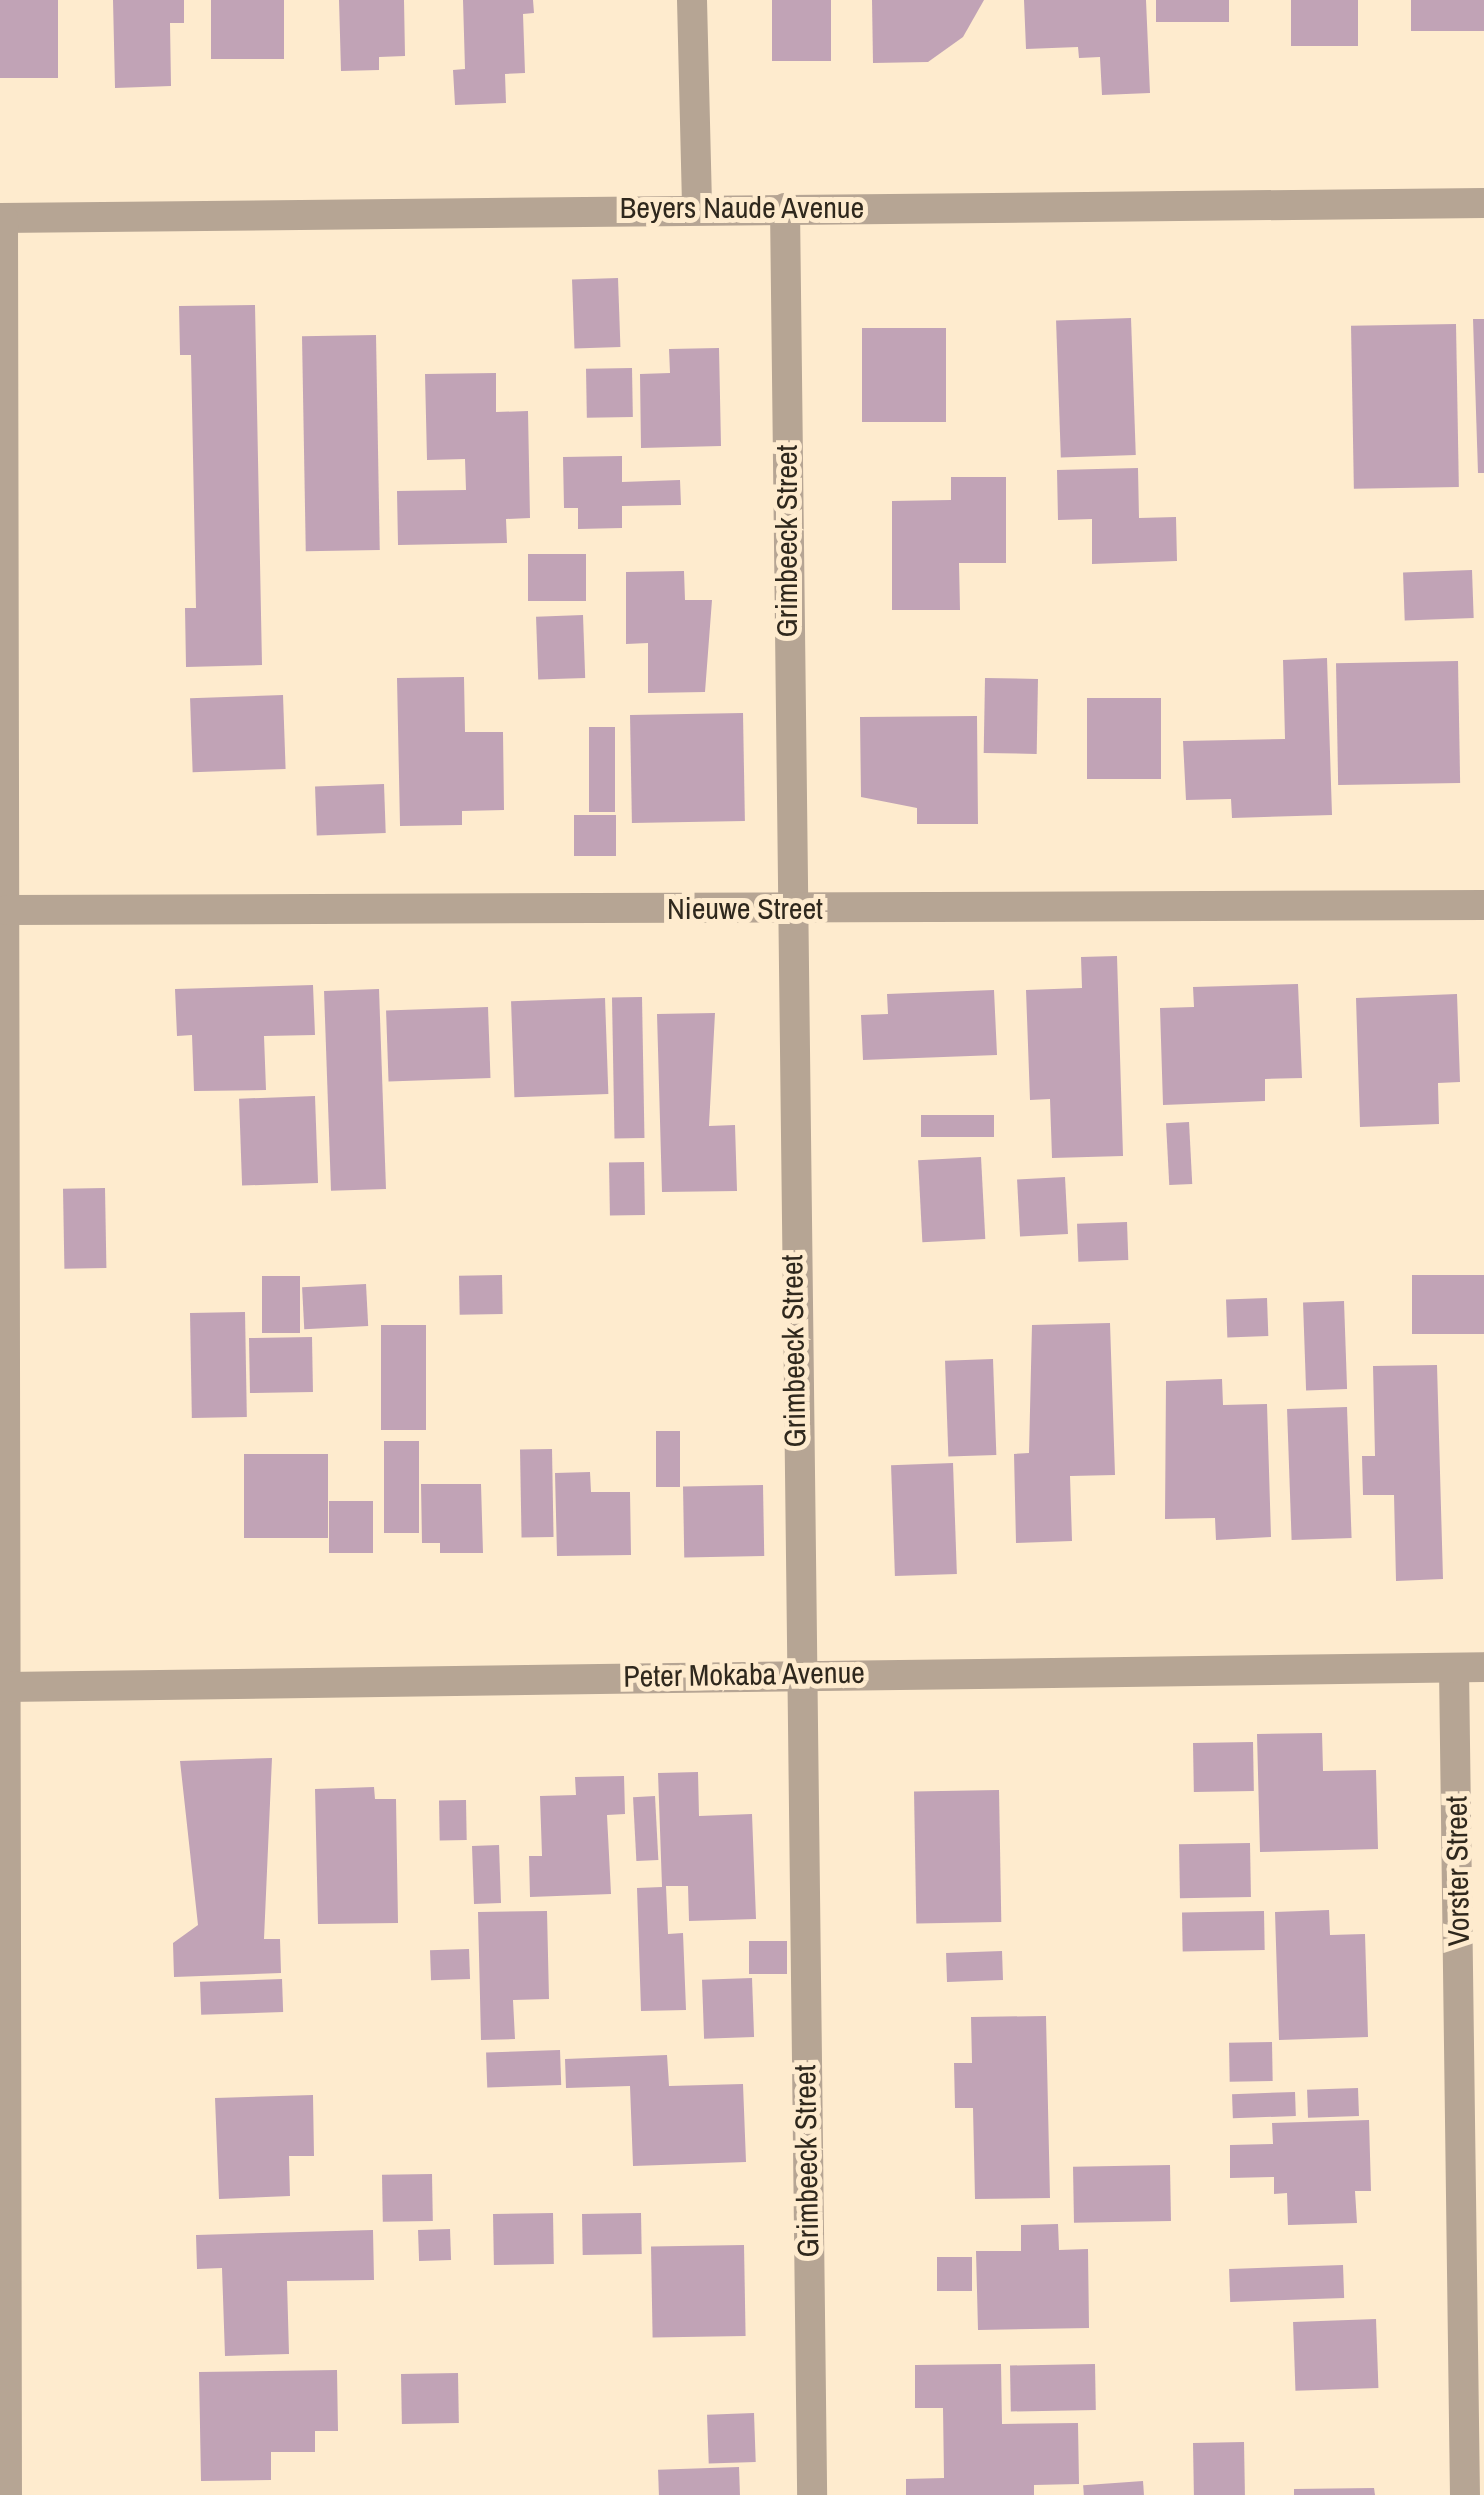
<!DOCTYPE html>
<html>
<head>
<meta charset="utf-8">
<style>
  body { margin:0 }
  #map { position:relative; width:1484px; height:2495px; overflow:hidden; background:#feebce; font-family:"Archivo Narrow",sans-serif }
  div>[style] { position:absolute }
  .building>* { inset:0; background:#c1a3b6; transform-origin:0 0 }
  .street>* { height:30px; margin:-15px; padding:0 15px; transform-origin:15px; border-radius:15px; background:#b6a594 }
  span { translate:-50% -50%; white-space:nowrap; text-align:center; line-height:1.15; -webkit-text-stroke:10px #feebce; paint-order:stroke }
  .street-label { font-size:30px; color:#2f281d }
</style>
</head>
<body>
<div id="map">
  <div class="building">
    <div style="left:0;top:0;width:58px;height:78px"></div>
    <div style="clip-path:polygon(113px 0,184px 0,184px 23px,170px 23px,171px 86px,115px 88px)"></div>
    <div style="left:211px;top:0;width:73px;height:59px"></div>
    <div style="clip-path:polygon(339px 0,404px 0,405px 56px,379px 57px,379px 70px,341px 71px)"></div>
    <div style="clip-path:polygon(463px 0,533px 0,534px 13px,523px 14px,525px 73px,505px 74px,506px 103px,455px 105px,453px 70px,465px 69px)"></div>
    <div style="left:772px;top:0;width:59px;height:61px"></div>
    <div style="clip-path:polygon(872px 0,984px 0,963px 37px,928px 62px,873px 63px)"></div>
    <div style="clip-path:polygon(1024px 0,1146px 0,1150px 93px,1102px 95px,1100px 57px,1079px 58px,1078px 47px,1026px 49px)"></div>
    <div style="left:1156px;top:0;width:73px;height:22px"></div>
    <div style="left:1291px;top:0;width:67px;height:46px"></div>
    <div style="left:1411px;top:0;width:73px;height:31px"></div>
    <div style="left:618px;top:278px;width:69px;height:46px;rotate:88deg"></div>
    <div style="clip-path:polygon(255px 305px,262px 665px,186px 667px,185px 608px,196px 608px,191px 355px,180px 355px,179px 306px)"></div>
    <div style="left:1131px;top:318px;width:137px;height:75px;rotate:88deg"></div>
    <div style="clip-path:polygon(1473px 319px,1484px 319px,1484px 473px,1478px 473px)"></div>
    <div style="left:1456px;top:324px;width:163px;height:105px;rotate:89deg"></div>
    <div style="left:862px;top:328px;width:84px;height:94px"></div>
    <div style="left:376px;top:335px;width:215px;height:74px;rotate:89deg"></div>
    <div style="clip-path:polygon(719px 348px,721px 446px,641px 448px,640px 374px,670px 373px,669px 349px)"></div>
    <div style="left:632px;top:368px;width:49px;height:46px;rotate:89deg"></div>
    <div style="clip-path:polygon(496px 373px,496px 412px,528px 411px,530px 518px,506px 519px,507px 543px,398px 545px,397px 491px,466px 490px,465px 459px,427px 460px,425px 374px)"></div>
    <div style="clip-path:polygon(622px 456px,622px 482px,680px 480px,681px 505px,622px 506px,622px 528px,578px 529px,578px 508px,564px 508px,563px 457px)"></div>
    <div style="clip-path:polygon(1138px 468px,1139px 518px,1176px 517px,1177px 561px,1092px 564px,1092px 519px,1058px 520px,1057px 470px)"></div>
    <div style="clip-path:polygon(951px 477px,1006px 477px,1006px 563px,959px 563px,960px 610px,892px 610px,892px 501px,951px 500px)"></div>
    <div style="left:528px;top:554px;width:58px;height:47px"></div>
    <div style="left:1472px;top:570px;width:48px;height:69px;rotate:88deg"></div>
    <div style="clip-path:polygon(684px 571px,685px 600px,712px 600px,705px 692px,648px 693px,648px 643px,626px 644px,626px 572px)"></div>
    <div style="left:583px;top:615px;width:63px;height:47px;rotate:88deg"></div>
    <div style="clip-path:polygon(1327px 658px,1332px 815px,1232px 818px,1231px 799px,1186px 800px,1183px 741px,1285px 739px,1283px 660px)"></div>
    <div style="left:1458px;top:661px;width:122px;height:122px;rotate:89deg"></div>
    <div style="clip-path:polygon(464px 677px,465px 732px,503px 732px,504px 810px,462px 811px,462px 825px,400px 826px,397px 678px)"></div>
    <div style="left:985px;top:678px;width:53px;height:75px;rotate:1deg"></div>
    <div style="left:283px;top:695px;width:74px;height:93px;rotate:88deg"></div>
    <div style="left:1087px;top:698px;width:74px;height:81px"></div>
    <div style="left:743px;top:713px;width:108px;height:113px;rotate:89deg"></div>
    <div style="clip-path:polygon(977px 716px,978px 824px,917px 824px,917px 808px,861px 797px,860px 717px)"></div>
    <div style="left:589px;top:727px;width:26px;height:85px"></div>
    <div style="left:384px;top:784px;width:49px;height:69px;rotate:88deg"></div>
    <div style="left:574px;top:815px;width:42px;height:41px"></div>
    <div style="clip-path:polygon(1117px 956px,1123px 1156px,1052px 1158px,1050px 1099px,1030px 1100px,1026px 990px,1082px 988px,1081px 957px)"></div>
    <div style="clip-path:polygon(1298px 984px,1302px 1078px,1265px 1079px,1265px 1101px,1163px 1105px,1160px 1008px,1194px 1007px,1193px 987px)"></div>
    <div style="clip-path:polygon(313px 985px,315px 1035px,264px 1036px,266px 1090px,194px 1091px,192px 1035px,177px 1036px,175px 989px)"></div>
    <div style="left:379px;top:989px;width:200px;height:55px;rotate:88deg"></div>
    <div style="clip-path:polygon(994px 990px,997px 1055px,863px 1060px,861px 1015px,888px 1014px,887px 994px)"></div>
    <div style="clip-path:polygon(1457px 994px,1460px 1082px,1438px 1083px,1439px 1124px,1360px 1127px,1356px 998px)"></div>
    <div style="left:642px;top:997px;width:141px;height:30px;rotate:89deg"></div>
    <div style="left:605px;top:998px;width:96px;height:94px;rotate:88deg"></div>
    <div style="left:488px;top:1007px;width:71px;height:102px;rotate:88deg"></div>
    <div style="clip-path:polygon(715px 1013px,709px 1126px,735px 1125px,737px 1191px,662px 1192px,657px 1014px)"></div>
    <div style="left:315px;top:1096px;width:87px;height:76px;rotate:88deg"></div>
    <div style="left:994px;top:1115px;width:22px;height:73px;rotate:90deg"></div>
    <div style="left:1189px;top:1122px;width:62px;height:23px;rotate:87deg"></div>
    <div style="left:981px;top:1157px;width:82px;height:63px;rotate:87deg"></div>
    <div style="left:644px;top:1162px;width:53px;height:35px;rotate:89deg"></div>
    <div style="left:1065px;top:1177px;width:57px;height:48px;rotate:87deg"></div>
    <div style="left:105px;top:1188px;width:80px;height:42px;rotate:89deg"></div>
    <div style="left:1127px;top:1222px;width:38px;height:50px;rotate:88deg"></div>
    <div style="left:502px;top:1275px;width:39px;height:43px;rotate:89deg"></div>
    <div style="left:1484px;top:1275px;width:59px;height:72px;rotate:90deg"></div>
    <div style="left:300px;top:1276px;width:57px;height:38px;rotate:90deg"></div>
    <div style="left:366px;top:1284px;width:42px;height:64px;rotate:87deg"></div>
    <div style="left:1267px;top:1298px;width:38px;height:41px;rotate:88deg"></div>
    <div style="left:1344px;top:1301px;width:88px;height:41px;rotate:88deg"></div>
    <div style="left:245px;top:1312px;width:105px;height:55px;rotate:89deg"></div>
    <div style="clip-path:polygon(1110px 1323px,1115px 1475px,1070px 1476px,1072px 1541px,1016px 1543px,1014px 1454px,1029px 1453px,1032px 1325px)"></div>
    <div style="left:381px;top:1325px;width:45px;height:105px"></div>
    <div style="left:312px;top:1337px;width:55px;height:63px;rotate:89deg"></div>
    <div style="left:993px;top:1359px;width:96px;height:48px;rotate:88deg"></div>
    <div style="clip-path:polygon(1437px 1365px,1443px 1579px,1396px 1581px,1394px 1495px,1363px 1495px,1362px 1456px,1375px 1456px,1373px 1366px)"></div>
    <div style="clip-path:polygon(1222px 1379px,1223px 1405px,1267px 1404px,1271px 1537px,1216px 1540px,1215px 1518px,1165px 1519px,1166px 1381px)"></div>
    <div style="left:1347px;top:1407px;width:131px;height:60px;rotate:88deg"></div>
    <div style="left:680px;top:1431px;width:56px;height:24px;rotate:90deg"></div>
    <div style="left:419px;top:1441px;width:92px;height:35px;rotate:90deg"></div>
    <div style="left:552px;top:1449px;width:88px;height:32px;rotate:89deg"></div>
    <div style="left:328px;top:1454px;width:84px;height:84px;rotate:90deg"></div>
    <div style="left:953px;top:1463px;width:111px;height:62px;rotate:88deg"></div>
    <div style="clip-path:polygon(590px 1472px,591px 1492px,630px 1492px,631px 1555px,557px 1556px,555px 1473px)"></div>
    <div style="clip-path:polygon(421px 1484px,481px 1484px,483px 1553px,440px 1553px,440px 1543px,422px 1543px)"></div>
    <div style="left:763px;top:1485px;width:71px;height:80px;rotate:89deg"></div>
    <div style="left:329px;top:1501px;width:44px;height:52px"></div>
    <div style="clip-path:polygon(1322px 1733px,1323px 1771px,1376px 1770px,1378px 1849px,1260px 1852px,1257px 1734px)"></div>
    <div style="left:1253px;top:1742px;width:49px;height:60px;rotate:89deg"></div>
    <div style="clip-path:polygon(272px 1758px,264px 1939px,280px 1939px,281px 1973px,174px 1977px,173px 1943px,198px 1925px,180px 1761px)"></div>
    <div style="clip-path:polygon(698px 1772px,699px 1816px,752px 1814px,756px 1919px,689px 1921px,688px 1886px,666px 1886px,668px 1934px,683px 1933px,686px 2010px,641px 2011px,637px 1888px,662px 1887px,658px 1773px)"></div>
    <div style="clip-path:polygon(624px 1776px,625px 1814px,607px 1815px,611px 1894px,530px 1897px,529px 1856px,542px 1856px,540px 1796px,576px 1795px,575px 1777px)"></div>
    <div style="clip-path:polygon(374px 1787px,375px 1799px,396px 1799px,398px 1923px,318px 1924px,315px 1789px)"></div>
    <div style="left:999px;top:1790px;width:132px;height:85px;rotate:89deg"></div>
    <div style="left:655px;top:1796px;width:64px;height:22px;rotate:87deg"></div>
    <div style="left:466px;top:1800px;width:40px;height:27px;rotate:89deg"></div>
    <div style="left:1250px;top:1843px;width:54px;height:71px;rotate:89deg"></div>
    <div style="left:499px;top:1845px;width:58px;height:27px;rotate:88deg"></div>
    <div style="clip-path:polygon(1329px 1910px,1330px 1935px,1365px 1934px,1368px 2037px,1279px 2040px,1275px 1912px)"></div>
    <div style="clip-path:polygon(547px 1911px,549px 1999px,513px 2000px,515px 2039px,481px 2040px,478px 1912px)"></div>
    <div style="left:1264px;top:1911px;width:39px;height:82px;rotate:89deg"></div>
    <div style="left:787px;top:1941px;width:33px;height:38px;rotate:90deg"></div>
    <div style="left:469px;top:1949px;width:30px;height:39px;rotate:88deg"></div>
    <div style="left:1002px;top:1951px;width:29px;height:56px;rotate:88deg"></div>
    <div style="left:752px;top:1978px;width:59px;height:50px;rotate:88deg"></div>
    <div style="left:282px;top:1979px;width:33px;height:82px;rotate:88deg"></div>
    <div style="clip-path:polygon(1046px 2016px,1050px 2198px,975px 2199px,973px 2108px,955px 2108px,954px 2063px,972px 2063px,971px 2017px)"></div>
    <div style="left:1272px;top:2042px;width:39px;height:43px;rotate:89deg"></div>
    <div style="left:560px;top:2050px;width:35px;height:74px;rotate:88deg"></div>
    <div style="clip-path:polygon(667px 2055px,669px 2086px,743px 2084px,746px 2162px,633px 2166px,630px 2086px,566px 2088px,565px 2059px)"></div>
    <div style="left:1358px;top:2088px;width:28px;height:51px;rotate:88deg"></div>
    <div style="left:1295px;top:2092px;width:24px;height:63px;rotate:88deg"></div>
    <div style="clip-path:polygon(313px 2095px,314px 2156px,289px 2156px,290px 2196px,219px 2199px,215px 2098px)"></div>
    <div style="clip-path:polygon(1369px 2120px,1371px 2191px,1355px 2191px,1357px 2223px,1288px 2225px,1287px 2193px,1274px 2194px,1274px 2177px,1230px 2178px,1230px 2145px,1273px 2144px,1272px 2123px)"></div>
    <div style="left:1170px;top:2165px;width:56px;height:97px;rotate:89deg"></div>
    <div style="left:432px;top:2174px;width:47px;height:50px;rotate:89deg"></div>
    <div style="left:553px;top:2213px;width:51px;height:60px;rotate:89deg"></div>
    <div style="left:641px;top:2213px;width:41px;height:59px;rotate:89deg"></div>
    <div style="clip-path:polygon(1058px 2224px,1059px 2250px,1088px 2249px,1089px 2328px,978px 2330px,976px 2251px,1021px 2251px,1021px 2225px)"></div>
    <div style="left:450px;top:2229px;width:31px;height:32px;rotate:88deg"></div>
    <div style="clip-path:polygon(373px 2230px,374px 2280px,287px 2281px,289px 2354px,225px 2356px,222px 2268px,197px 2269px,196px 2235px)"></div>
    <div style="left:744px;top:2245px;width:91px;height:93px;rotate:89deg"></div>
    <div style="left:972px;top:2257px;width:34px;height:35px;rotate:90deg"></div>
    <div style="left:1343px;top:2265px;width:33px;height:114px;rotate:88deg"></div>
    <div style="left:1376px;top:2319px;width:69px;height:83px;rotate:88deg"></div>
    <div style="clip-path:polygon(1001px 2364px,1002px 2424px,1078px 2423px,1079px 2484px,1034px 2485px,1034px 2495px,906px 2495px,906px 2479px,944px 2478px,943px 2408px,915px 2408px,915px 2365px)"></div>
    <div style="left:1095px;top:2364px;width:46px;height:85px;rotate:89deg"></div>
    <div style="clip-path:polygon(337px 2370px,338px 2431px,315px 2431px,315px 2452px,271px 2452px,271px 2480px,201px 2481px,199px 2372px)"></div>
    <div style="left:458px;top:2373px;width:50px;height:57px;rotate:89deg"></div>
    <div style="left:754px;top:2413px;width:49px;height:47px;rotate:88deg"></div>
    <div style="left:1244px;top:2442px;width:53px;height:51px;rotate:89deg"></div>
    <div style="left:739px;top:2467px;width:28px;height:81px;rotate:88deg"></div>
    <div style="left:1143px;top:2481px;width:14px;height:60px;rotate:86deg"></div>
    <div style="clip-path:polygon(1374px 2488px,1375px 2495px,1294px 2495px,1294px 2489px)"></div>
  </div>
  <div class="street">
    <div style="left:692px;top:0;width:206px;rotate:88.6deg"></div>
    <div style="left:785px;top:208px;width:2287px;rotate:89.32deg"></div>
    <div style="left:0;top:218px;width:1484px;rotate:-0.58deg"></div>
    <div style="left:3px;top:218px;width:2277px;rotate:89.9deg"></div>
    <div style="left:7px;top:910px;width:1477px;rotate:-0.19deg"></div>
    <div style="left:1454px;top:1668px;width:827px;rotate:89.24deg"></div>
    <div style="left:5px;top:1687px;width:1479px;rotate:-0.77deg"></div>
  </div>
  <div class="street-label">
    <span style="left:742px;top:207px">Beyers Naude Avenue</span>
    <span style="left:786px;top:541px;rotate:-90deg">Grimbeeck Street</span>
    <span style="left:745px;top:908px">Nieuwe Street</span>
    <span style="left:793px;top:1351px;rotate:-91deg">Grimbeeck Street</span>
    <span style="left:744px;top:1674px;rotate:-1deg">Peter Mokaba Avenue</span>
    <span style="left:1457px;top:1871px;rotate:-91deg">Vorster Street</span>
    <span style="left:806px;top:2161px;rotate:-91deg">Grimbeeck Street</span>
  </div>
</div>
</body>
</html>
